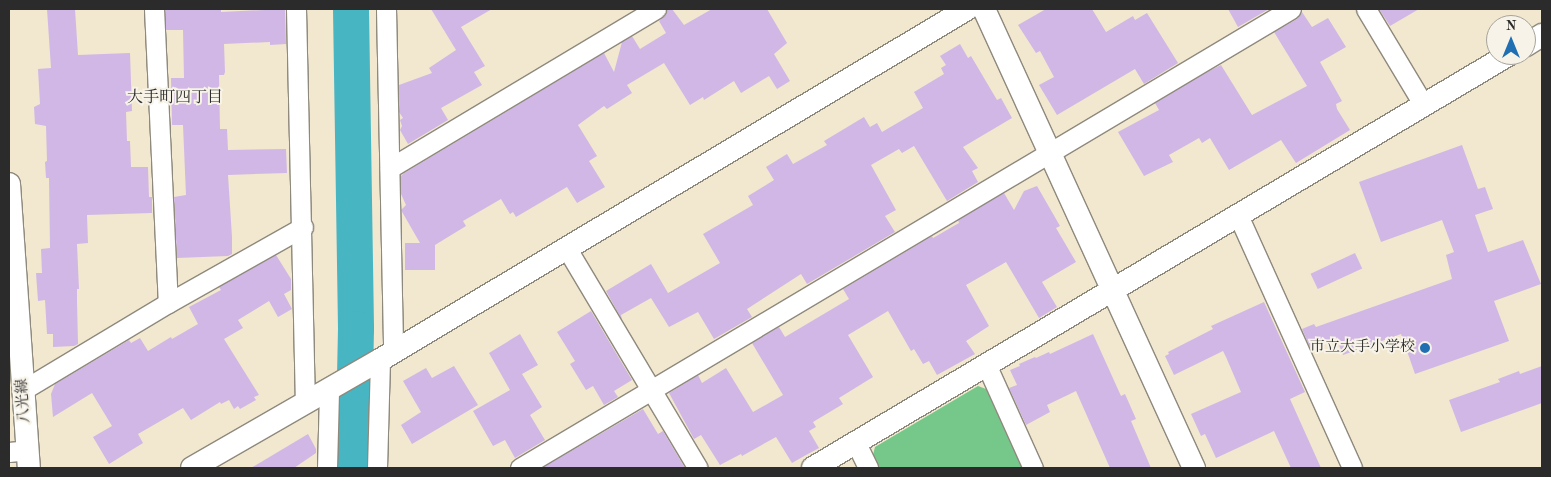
<!DOCTYPE html>
<html>
<head>
<meta charset="utf-8">
<style>
  body { margin:0 }
  #map { position:relative; width:1551px; height:477px; overflow:hidden; background:#f2e7cf; font-family:"Old Standard TT","Noto Serif JP",serif }
  div>[style] { position:absolute }
  .green>* { inset:0; background:#75c88a }
  .river>* { height:36px; margin:-18px; padding:0 18px; transform-origin:18px; border-radius:18px; background:#47b5c2 }
  .building>* { inset:0; background:#d1b7e6; transform-origin:0 0 }
  .roads { filter:drop-shadow(1px 0 #8e897d) drop-shadow(-1px 0 #8e897d) drop-shadow(0 1px #8e897d) drop-shadow(0 -1px #8e897d) }
  .minor>* { height:19px; margin:-9.5px; padding:0 9.5px; transform-origin:9.5px; border-radius:9.5px; background:#fff }
  .tertiary>* { height:22px; margin:-11px; padding:0 11px; transform-origin:11px; border-radius:11px; background:#fff }
  .dots>* { width:14px; height:14px; translate:-50% -50%; box-sizing:border-box; border:2px solid #f7f3e8; border-radius:50% }
  span { translate:-50% -50%; white-space:nowrap; text-align:center; line-height:1.15; -webkit-text-stroke:4px #f7f3e8; paint-order:stroke }
  .poi-label { font-size:15px; color:#2b2b2b }
  .right { translate:-100% -50%; text-align:right }
  .street-label { font-size:15px; color:#2b2b2b }
  .neighbourhood-label { font-size:16px; color:#2b2b2b }
  .frame { position:absolute; inset:0; border:10px solid #2b2b2b; pointer-events:none }
  .north { position:absolute; left:1486px; top:15px; width:50px; height:50px; box-sizing:border-box; background:#f7f3e8; border:1px solid #a5a39c; border-radius:50%; rotate:0deg; font-size:14px; font-weight:700; line-height:20px; text-align:center; color:#2b2b2b }
  .north::after { content:''; display:block; margin:auto; width:18px; height:22px; background:#1f6fb2; clip-path:polygon(50% 0,100% 100%,50% 72%,0 100%) }
</style>
</head>
<body>
<div id="map">
  <div class="green">
    <div style="clip-path:polygon(978px 386px,986px 389px,1022px 468px,879px 468px,873px 455px,875px 447px)"></div>
  </div>
  <div class="river">
    <div style="left:351px;top:9px;width:320px;rotate:89.1deg"></div>
    <div style="left:356px;top:329px;width:139px;rotate:91.2deg"></div>
  </div>
  <div class="building">
    <div style="clip-path:polygon(47px 9px,75px 9px,78px 55px,130px 53px,132px 111px,126px 112px,127px 141px,130px 141px,131px 167px,148px 167px,149px 197px,152px 197px,152px 213px,87px 215px,88px 243px,77px 244px,79px 289px,77px 289px,77px 301px,78px 344px,74px 346px,53px 347px,53px 334px,47px 334px,45px 300px,38px 301px,36px 273px,42px 273px,41px 249px,50px 248px,49px 178px,46px 178px,45px 162px,47px 161px,46px 126px,35px 124px,34px 107px,40px 104px,38px 69px,51px 68px)"></div>
    <div style="clip-path:polygon(165px 9px,221px 9px,221px 12px,285px 9px,286px 44px,270px 45px,270px 42px,224px 44px,225px 72px,224px 75px,219px 75px,220px 129px,227px 129px,228px 150px,286px 149px,287px 173px,228px 175px,232px 237px,232px 254px,228px 256px,177px 258px,174px 197px,186px 195px,183px 125px,172px 125px,171px 78px,184px 78px,183px 30px,166px 30px)"></div>
    <div style="clip-path:polygon(431px 9px,492px 9px,461px 27px,485px 66px,474px 72px,482px 85px,441px 108px,448px 120px,408px 144px,400px 130px,402px 126px,400px 120px,403px 118px,399px 112px,399px 85px,432px 73px,429px 68px,456px 50px)"></div>
    <div style="clip-path:polygon(667px 9px,672px 9px,684px 25px,712px 9px,767px 9px,787px 43px,774px 54px,790px 81px,777px 89px,769px 76px,741px 93px,734px 81px,704px 100px,703px 97px,690px 105px,664px 63px,627px 85px,632px 93px,607px 109px,604px 106px,578px 125px,597px 156px,589px 161px,605px 187px,577px 203px,567px 187px,516px 217px,513px 212px,510px 214px,501px 199px,463px 221px,466px 226px,435px 245px,435px 270px,405px 270px,405px 243px,420px 243px,401px 210px,406px 205px,401px 194px,401px 176px,404px 173px,604px 53px,614px 72px,622px 42px,632px 36px,640px 49px,666px 33px,659px 21px,666px 15px)"></div>
    <div style="clip-path:polygon(1046px 9px,1092px 9px,1106px 32px,1133px 16px,1135px 20px,1147px 13px,1178px 63px,1144px 84px,1135px 69px,1057px 115px,1039px 85px,1054px 77px,1040px 51px,1036px 53px,1018px 25px)"></div>
    <div style="clip-path:polygon(1228px 9px,1269px 9px,1238px 27px)"></div>
    <div style="clip-path:polygon(1379px 9px,1419px 9px,1390px 26px)"></div>
    <div style="clip-path:polygon(1302px 12px,1312px 27px,1328px 18px,1346px 47px,1320px 62px,1342px 101px,1336px 104px,1337px 109px,1350px 130px,1296px 163px,1281px 140px,1229px 170px,1210px 138px,1202px 143px,1199px 138px,1169px 155px,1173px 162px,1144px 176px,1118px 132px,1159px 110px,1155px 103px,1205px 73px,1221px 65px,1252px 115px,1307px 86px,1274px 32px,1297px 19px)"></div>
    <div style="clip-path:polygon(960px 44px,968px 58px,971px 56px,997px 100px,1001px 98px,1012px 118px,963px 147px,978px 168px,972px 171px,978px 182px,947px 201px,914px 146px,902px 153px,899px 149px,871px 165px,896px 210px,885px 216px,895px 232px,807px 284px,801px 274px,747px 309px,752px 317px,714px 339px,698px 312px,669px 327px,651px 298px,621px 315px,622px 320px,606px 291px,651px 264px,668px 293px,720px 263px,703px 234px,753px 205px,748px 196px,774px 180px,766px 167px,787px 154px,793px 164px,827px 145px,824px 141px,864px 117px,870px 127px,877px 123px,882px 132px,923px 108px,914px 92px,944px 74px,941px 68px,946px 65px,940px 56px)"></div>
    <div style="clip-path:polygon(1462px 145px,1478px 189px,1485px 187px,1493px 209px,1475px 215px,1488px 252px,1523px 240px,1541px 284px,1494px 301px,1509px 341px,1415px 374px,1401px 334px,1343px 355px,1336px 337px,1310px 348px,1302px 329px,1314px 324px,1316px 327px,1452px 279px,1446px 255px,1454px 252px,1442px 220px,1381px 242px,1359px 182px)"></div>
    <div style="clip-path:polygon(1037px 186px,1060px 226px,1056px 228px,1076px 262px,1042px 282px,1057px 307px,1039px 318px,1006px 262px,966px 285px,989px 326px,966px 341px,975px 354px,937px 375px,929px 361px,923px 364px,914px 349px,911px 351px,888px 311px,848px 335px,873px 377px,839px 398px,843px 404px,813px 422px,816px 427px,809px 431px,819px 448px,806px 455px,792px 463px,776px 437px,742px 456px,741px 454px,720px 465px,701px 435px,694px 439px,669px 393px,698px 375px,702px 383px,726px 368px,753px 412px,783px 395px,752px 343px,779px 327px,785px 337px,849px 299px,843px 289px,932px 236px,933px 238px,959px 223px,958px 220px,1004px 193px,1014px 210px,1024px 191px)"></div>
    <div style="left:1355px;top:253px;width:17px;height:49px;rotate:65deg"></div>
    <div style="clip-path:polygon(276px 255px,291px 279px,291px 290px,284px 294px,292px 309px,278px 317px,269px 301px,238px 320px,243px 328px,224px 339px,259px 395px,254px 397px,256px 400px,240px 409px,238px 406px,234px 409px,229px 400px,221px 404px,220px 402px,191px 420px,183px 408px,138px 434px,143px 443px,109px 464px,93px 437px,112px 426px,92px 393px,53px 417px,51px 394px,55px 384px,129px 340px,131px 343px,140px 338px,148px 351px,171px 337px,172px 339px,198px 324px,189px 307px,221px 290px,219px 287px)"></div>
    <div style="clip-path:polygon(1264px 302px,1305px 392px,1290px 399px,1321px 468px,1291px 468px,1274px 431px,1216px 458px,1205px 434px,1201px 436px,1191px 414px,1241px 392px,1226px 357px,1223px 351px,1174px 375px,1165px 356px,1169px 354px,1168px 352px,1213px 329px,1211px 326px)"></div>
    <div style="clip-path:polygon(591px 311px,632px 380px,614px 391px,618px 397px,604px 405px,593px 386px,586px 390px,570px 364px,575px 361px,557px 332px)"></div>
    <div style="clip-path:polygon(520px 334px,538px 365px,522px 374px,542px 407px,530px 415px,545px 440px,515px 458px,505px 440px,493px 446px,473px 411px,510px 390px,489px 353px)"></div>
    <div style="clip-path:polygon(1093px 334px,1121px 396px,1125px 394px,1136px 419px,1131px 421px,1151px 468px,1110px 468px,1076px 391px,1047px 405px,1050px 412px,1026px 425px,1009px 388px,1017px 385px,1010px 370px,1020px 366px,1019px 364px,1035px 357px,1036px 358px,1049px 352px,1050px 354px)"></div>
    <div style="clip-path:polygon(454px 366px,478px 405px,412px 444px,401px 425px,421px 412px,403px 381px,426px 368px,432px 378px)"></div>
    <div style="clip-path:polygon(1542px 366px,1542px 403px,1461px 432px,1449px 400px,1500px 382px,1498px 379px,1519px 371px,1520px 374px)"></div>
    <div style="clip-path:polygon(643px 409px,658px 434px,663px 431px,685px 468px,542px 468px)"></div>
    <div style="clip-path:polygon(308px 434px,316px 449px,316px 453px,294px 468px,251px 468px)"></div>
  </div>
  <div class="roads">
    <div class="minor">
      <div style="left:154px;top:9px;width:294px;rotate:87.3deg"></div>
      <div style="left:296px;top:9px;width:394px;rotate:88.7deg"></div>
      <div style="left:386px;top:9px;width:343px;rotate:88.8deg"></div>
      <div style="left:1366px;top:9px;width:111px;rotate:59deg"></div>
      <div style="left:390px;top:168px;width:310px;rotate:-30.9deg"></div>
      <div style="left:1238px;top:215px;width:277px;rotate:65.7deg"></div>
      <div style="left:566px;top:247px;width:257px;rotate:59.2deg"></div>
      <div style="left:986px;top:364px;width:114px;rotate:65.7deg"></div>
      <div style="left:23px;top:390px;width:169px;rotate:-31deg"></div>
      <div style="left:168px;top:303px;width:155px;rotate:-29.4deg"></div>
      <div style="left:856px;top:443px;width:28px;rotate:64deg"></div>
      <div style="left:9px;top:452px;width:18px;rotate:-6deg"></div>
      <div style="left:327px;top:468px;width:78px;rotate:-88.5deg"></div>
      <div style="left:377px;top:468px;width:108px;rotate:-88.4deg"></div>
      <div style="left:520px;top:468px;width:897px;rotate:-30.77deg"></div>
    </div>
    <div class="tertiary">
      <div style="left:984px;top:9px;width:505px;rotate:65.42deg"></div>
      <div style="left:1526px;top:45px;width:19px;rotate:-32deg"></div>
      <div style="left:9px;top:184px;width:285px;rotate:86deg"></div>
      <div style="left:192px;top:468px;width:217px;rotate:-29.9deg"></div>
      <div style="left:380px;top:360px;width:684px;rotate:-30.88deg"></div>
      <div style="left:813px;top:468px;width:808px;rotate:-30.72deg"></div>
    </div>
  </div>
  <div class="dots">
    <div style="left:1425px;top:348px;background:#1f6fb2"></div>
  </div>
  <div class="poi-label">
    <span class="right" style="left:1415px;top:348px">市立大手小学校</span>
  </div>
  <div class="street-label">
    <span style="left:24px;top:401px;rotate:-94deg">八光線</span>
  </div>
  <div class="neighbourhood-label">
    <span style="left:175px;top:98px">大手町四丁目</span>
  </div>
  <div class="frame"></div>
  <div class="north">N</div>
</div>
</body>
</html>
